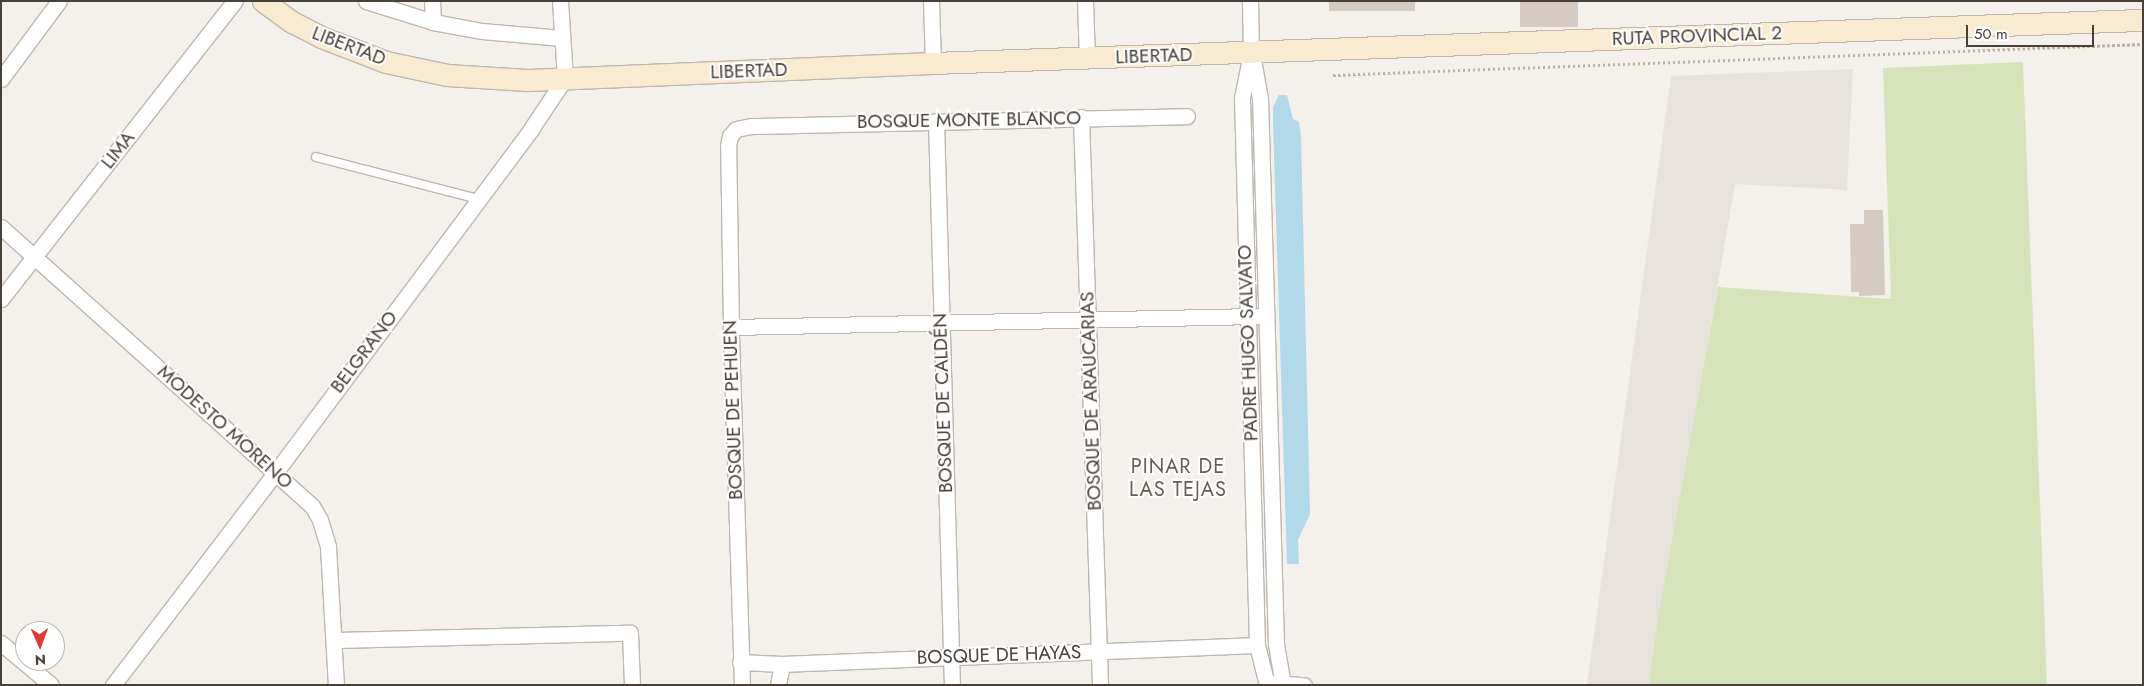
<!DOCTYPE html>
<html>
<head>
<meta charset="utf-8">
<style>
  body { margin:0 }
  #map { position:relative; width:2144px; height:686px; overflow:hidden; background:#f4f1ec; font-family:Jost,sans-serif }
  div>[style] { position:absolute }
  .residential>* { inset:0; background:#e7e2db }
  .green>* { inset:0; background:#d6e3ba }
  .water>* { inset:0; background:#b1d9e9 }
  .building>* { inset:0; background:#d4cbc3; transform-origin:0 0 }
  .path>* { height:3px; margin-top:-1.5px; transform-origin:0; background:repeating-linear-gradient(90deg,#bfb1a2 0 2.5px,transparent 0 5px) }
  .roads { filter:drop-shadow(1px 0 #bfb7af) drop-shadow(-1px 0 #bfb7af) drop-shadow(0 1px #bfb7af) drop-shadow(0 -1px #bfb7af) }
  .lane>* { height:8px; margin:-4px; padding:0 4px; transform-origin:4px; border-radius:4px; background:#fff }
  .street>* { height:15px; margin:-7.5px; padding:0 7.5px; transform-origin:7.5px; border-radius:7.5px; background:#fff }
  .secondary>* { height:21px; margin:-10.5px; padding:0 10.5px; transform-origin:10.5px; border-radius:10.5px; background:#f9ead2 }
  span { translate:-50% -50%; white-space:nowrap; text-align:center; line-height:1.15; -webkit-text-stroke:4px #fff; paint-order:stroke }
  .street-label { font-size:19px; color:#48413a }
  .neighbourhood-label { font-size:20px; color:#695d53; letter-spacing:1px }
  .frame { position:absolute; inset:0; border:2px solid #48413a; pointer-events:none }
  .north { position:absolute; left:15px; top:621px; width:50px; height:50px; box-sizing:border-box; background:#fff; border:1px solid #b6b3b0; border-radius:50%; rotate:178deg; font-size:14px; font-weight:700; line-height:20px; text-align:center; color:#48413a }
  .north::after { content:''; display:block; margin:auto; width:18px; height:22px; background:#e03937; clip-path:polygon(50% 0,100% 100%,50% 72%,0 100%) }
  .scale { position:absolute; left:1966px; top:25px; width:128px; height:22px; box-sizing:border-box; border:2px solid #48413a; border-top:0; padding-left:6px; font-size:15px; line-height:18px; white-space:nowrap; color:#48413a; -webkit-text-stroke:4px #fff; paint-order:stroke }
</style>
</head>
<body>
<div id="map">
  <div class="residential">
    <div style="clip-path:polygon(1853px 69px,1847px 190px,1735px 184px,1649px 685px,1587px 685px,1671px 76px)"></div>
  </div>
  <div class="green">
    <div style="clip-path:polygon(2023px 62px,2047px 685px,1649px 685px,1658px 618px,1718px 287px,1891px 299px,1883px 68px)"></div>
  </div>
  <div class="water">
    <div style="clip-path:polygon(1279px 95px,1287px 95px,1293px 119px,1299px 122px,1301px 137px,1310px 514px,1298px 540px,1299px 564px,1287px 564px,1273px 124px,1273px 107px)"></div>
  </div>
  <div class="building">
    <div style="left:1329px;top:1px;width:86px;height:10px"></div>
    <div style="left:1520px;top:1px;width:58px;height:26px"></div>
    <div style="clip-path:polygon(1864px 210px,1883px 210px,1885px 295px,1859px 296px,1859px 292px,1851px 292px,1850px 224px,1864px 224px)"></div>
  </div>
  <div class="path">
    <div style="left:1333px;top:75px;width:811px;rotate:-2.19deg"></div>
  </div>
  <div class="roads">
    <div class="lane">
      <div style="left:316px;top:157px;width:167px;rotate:14.5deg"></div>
    </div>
    <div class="street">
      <div style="left:366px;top:1px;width:70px;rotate:17.4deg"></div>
      <div style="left:433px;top:22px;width:50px;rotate:10.4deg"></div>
      <div style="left:482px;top:31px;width:80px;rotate:5deg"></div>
      <div style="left:432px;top:1px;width:21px;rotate:87deg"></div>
      <div style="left:931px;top:1px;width:62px;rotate:88.2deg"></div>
      <div style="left:1085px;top:1px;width:57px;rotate:88deg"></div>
      <div style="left:1250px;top:1px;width:52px;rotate:88.9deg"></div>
      <div style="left:1251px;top:53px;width:46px;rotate:101.3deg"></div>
      <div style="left:1242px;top:98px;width:547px;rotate:88.43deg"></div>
      <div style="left:1257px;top:645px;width:41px;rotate:76deg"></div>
      <div style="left:1253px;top:59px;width:40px;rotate:80deg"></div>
      <div style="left:1260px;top:98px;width:546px;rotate:88.32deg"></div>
      <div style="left:1276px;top:644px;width:42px;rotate:80.3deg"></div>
      <div style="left:1px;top:79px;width:97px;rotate:-53.4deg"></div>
      <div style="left:1081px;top:117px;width:568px;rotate:88.08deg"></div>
      <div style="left:936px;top:121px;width:564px;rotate:88.38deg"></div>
      <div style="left:1px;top:227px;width:418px;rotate:41.9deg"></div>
      <div style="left:312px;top:506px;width:16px;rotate:60deg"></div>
      <div style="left:320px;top:520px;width:28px;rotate:73deg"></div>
      <div style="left:328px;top:547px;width:138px;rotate:86.7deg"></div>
      <div style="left:1px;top:299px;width:379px;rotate:-51.9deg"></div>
      <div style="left:731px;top:327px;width:526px;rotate:-1.2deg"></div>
      <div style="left:334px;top:640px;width:296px;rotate:-1.4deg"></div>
      <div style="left:630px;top:633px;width:52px;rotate:87.8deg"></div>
      <div style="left:1px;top:643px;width:65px;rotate:40deg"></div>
      <div style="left:740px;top:662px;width:42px;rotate:2.7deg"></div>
      <div style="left:782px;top:664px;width:475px;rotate:-2.3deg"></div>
      <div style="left:1273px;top:683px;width:31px;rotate:4deg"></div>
      <div style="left:113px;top:685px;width:267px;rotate:-52.6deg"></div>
      <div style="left:275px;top:473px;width:429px;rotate:-53.3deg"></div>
      <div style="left:531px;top:129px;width:61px;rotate:-56.3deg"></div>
      <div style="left:565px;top:78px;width:77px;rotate:-93.7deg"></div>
      <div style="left:742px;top:685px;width:358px;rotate:-91.8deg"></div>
      <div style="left:731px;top:327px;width:181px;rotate:-90.9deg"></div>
      <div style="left:728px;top:146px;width:10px;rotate:-79deg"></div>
      <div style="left:730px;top:136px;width:9px;rotate:-49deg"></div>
      <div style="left:736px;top:129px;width:16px;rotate:-11deg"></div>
      <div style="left:752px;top:126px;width:435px;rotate:-1.3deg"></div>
      <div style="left:778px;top:685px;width:21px;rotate:-79deg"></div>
    </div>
    <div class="secondary">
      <div style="left:263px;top:1px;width:36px;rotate:36deg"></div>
      <div style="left:292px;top:22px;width:33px;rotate:27deg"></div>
      <div style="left:321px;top:37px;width:70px;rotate:21deg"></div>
      <div style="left:386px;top:62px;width:62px;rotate:12deg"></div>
      <div style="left:447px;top:75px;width:80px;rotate:3.6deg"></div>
      <div style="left:527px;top:80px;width:406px;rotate:-2.4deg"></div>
      <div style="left:933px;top:63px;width:1211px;rotate:-2.04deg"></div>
    </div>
  </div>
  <div class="street-label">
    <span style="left:1697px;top:36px;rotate:-2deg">RUTA PROVINCIAL 2</span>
    <span style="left:349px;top:46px;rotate:21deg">LIBERTAD</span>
    <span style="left:1154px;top:56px;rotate:-2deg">LIBERTAD</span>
    <span style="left:749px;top:71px;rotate:-2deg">LIBERTAD</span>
    <span style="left:969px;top:120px;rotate:-1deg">BOSQUE MONTE BLANCO</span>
    <span style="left:118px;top:150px;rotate:-52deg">LIMA</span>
    <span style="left:1248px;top:343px;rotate:-92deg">PADRE HUGO SALVATO</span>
    <span style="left:364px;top:352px;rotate:-53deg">BELGRANO</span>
    <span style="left:1091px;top:401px;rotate:-92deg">BOSQUE DE ARAUCARIAS</span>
    <span style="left:943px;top:403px;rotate:-92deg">BOSQUE DE CALDÉN</span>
    <span style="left:733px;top:410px;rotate:-92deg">BOSQUE DE PEHUEN</span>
    <span style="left:225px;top:427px;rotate:42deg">MODESTO MORENO</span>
    <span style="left:999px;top:655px;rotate:-2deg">BOSQUE DE HAYAS</span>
  </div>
  <div class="neighbourhood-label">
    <span style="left:1178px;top:478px">PINAR DE<br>LAS TEJAS</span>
  </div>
  <div class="frame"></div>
  <div class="north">N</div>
  <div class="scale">50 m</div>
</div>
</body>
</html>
